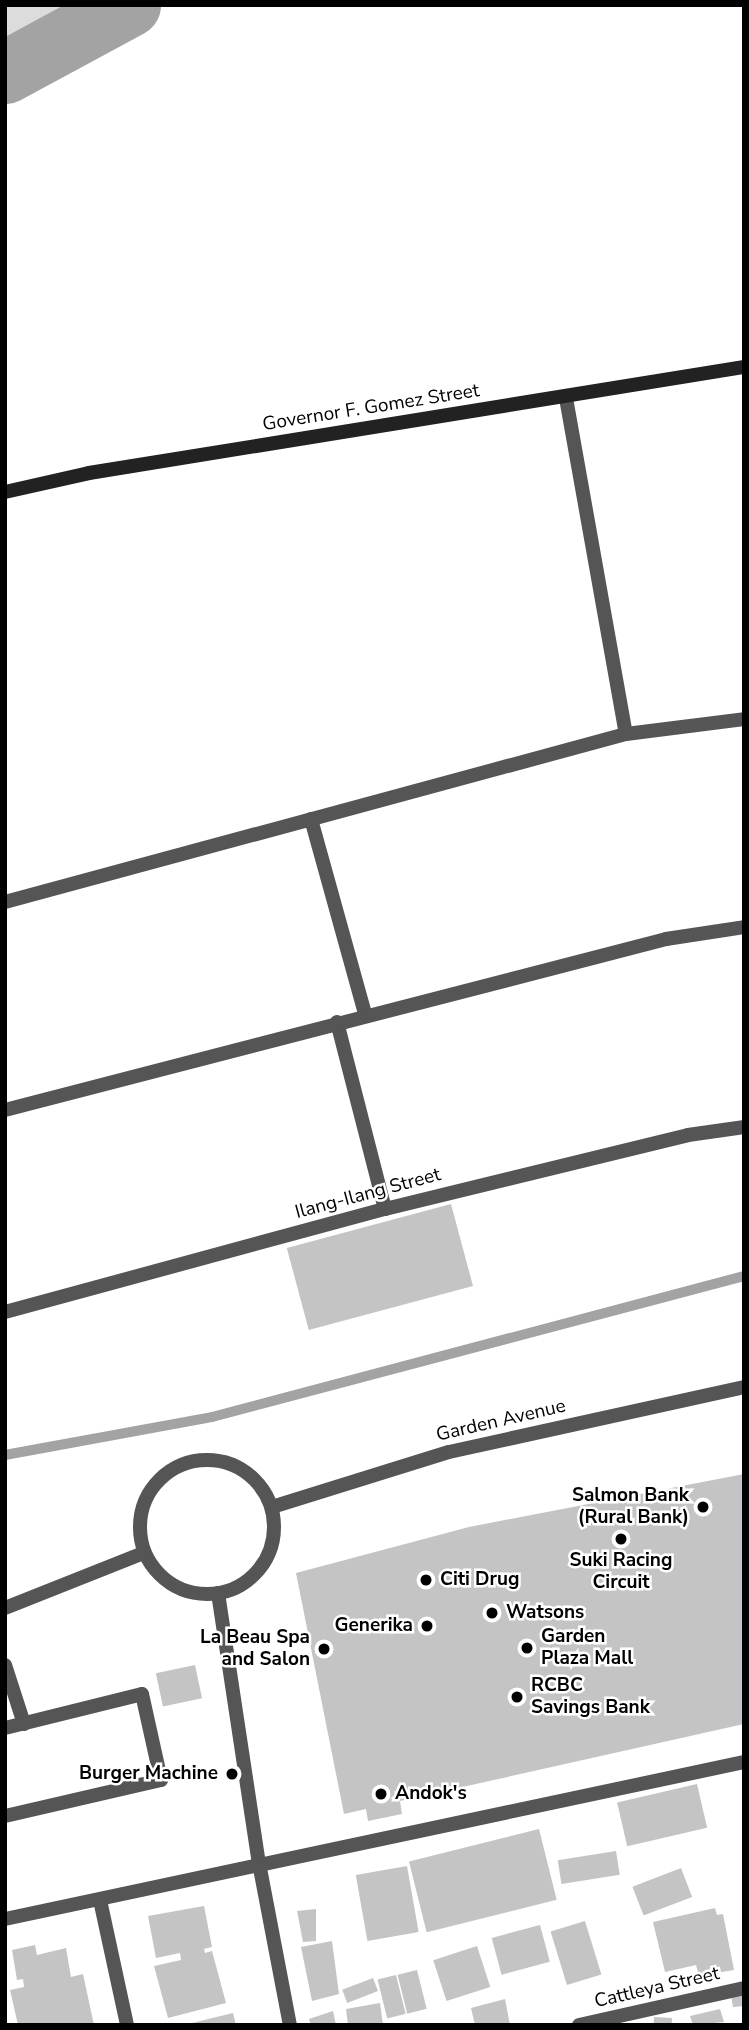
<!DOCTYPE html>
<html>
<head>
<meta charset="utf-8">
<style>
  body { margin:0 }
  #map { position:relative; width:749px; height:2030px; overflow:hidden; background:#fff; font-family:"Nunito Sans",sans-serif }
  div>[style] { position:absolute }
  .green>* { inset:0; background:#dcdcdc }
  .stream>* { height:10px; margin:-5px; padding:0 5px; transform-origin:5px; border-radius:5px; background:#a3a3a3 }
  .river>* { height:63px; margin:-31.5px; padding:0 31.5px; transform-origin:31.5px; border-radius:31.5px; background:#a3a3a3 }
  .building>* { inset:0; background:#c4c4c4; transform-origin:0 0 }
  .lane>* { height:14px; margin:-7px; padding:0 7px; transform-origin:7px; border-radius:7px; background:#555 }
  .street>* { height:14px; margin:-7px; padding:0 7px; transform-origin:7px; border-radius:7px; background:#555 }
  .street>.ring { margin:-7px; padding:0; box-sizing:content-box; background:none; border:14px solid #555; border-radius:50% }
  .secondary>* { height:14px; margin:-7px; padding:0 7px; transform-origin:7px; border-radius:7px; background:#222 }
  .dots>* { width:19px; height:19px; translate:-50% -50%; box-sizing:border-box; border:4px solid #fff; border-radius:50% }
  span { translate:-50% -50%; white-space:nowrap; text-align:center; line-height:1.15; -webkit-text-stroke:5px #fff; paint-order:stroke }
  .street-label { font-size:19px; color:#000 }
  .poi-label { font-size:19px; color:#000; font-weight:700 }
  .right { translate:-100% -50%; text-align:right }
  .left { translate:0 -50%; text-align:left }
  .frame { position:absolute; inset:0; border:7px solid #000; pointer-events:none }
</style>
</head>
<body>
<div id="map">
  <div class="green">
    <div style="clip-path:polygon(5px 5px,95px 5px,19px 32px,5px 42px)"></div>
  </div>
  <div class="stream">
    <div style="left:5px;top:1455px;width:210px;rotate:-10.4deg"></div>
    <div style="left:212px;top:1417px;width:550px;rotate:-14.84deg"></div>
  </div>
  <div class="river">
    <div style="left:5px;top:72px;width:141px;rotate:-28.4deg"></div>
  </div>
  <div class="building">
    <div style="left:451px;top:1204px;width:85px;height:170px;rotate:75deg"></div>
    <div style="clip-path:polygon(744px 1474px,744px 1724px,400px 1801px,402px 1814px,368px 1821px,366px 1809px,344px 1814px,296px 1573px,469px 1527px)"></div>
    <div style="left:195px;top:1665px;width:34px;height:40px;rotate:78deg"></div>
    <div style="left:228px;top:1769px;width:8px;height:11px"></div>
    <div style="left:697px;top:1784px;width:45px;height:82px;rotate:77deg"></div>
    <div style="left:539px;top:1829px;width:73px;height:134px;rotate:76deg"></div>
    <div style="left:616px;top:1851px;width:24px;height:59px;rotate:81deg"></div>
    <div style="left:407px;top:1866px;width:67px;height:52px;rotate:80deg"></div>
    <div style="left:681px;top:1868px;width:31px;height:52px;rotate:69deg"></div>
    <div style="clip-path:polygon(204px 1906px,212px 1947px,204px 1949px,205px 1953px,212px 1951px,226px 2003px,168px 2018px,154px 1966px,181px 1960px,180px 1953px,156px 1958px,148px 1916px)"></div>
    <div style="clip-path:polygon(715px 1908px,717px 1915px,723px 1914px,734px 1970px,699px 1976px,696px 1965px,665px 1972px,653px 1922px)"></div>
    <div style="clip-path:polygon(316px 1909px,316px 1941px,303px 1942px,297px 1911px)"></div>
    <div style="left:585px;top:1921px;width:56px;height:36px;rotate:73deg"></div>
    <div style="left:540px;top:1925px;width:38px;height:50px;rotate:75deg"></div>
    <div style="clip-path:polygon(332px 1941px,339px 1994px,312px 2001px,301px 1947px)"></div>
    <div style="clip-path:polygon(35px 1945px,37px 1955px,66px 1948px,71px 1977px,83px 1974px,94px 2025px,18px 2025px,10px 1990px,24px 1987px,23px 1979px,17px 1980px,12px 1950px)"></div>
    <div style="left:477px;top:1946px;width:43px;height:46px;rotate:72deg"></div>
    <div style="left:417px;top:1970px;width:40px;height:20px;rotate:76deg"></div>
    <div style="left:396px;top:1975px;width:40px;height:19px;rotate:76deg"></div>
    <div style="left:373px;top:1978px;width:14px;height:33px;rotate:69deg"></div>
    <div style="clip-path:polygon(731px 1995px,744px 1995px,744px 2006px,733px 2007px)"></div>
    <div style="clip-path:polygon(505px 1999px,510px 2025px,475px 2025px,471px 2008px)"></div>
    <div style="clip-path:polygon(380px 2003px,383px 2025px,348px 2025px,346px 2009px)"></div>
    <div style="clip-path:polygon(720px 2009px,724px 2022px,693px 2025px,690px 2016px)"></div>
    <div style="clip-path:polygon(333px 2011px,336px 2025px,311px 2025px,309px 2019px)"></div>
    <div style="clip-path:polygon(233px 2013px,236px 2025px,188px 2025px,188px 2024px)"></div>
    <div style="left:654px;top:2017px;width:18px;height:7px;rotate:3deg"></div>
  </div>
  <div class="lane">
    <div style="left:311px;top:819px;width:202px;rotate:74.5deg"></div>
    <div style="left:337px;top:1022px;width:193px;rotate:75.6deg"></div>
    <div style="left:5px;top:1665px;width:62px;rotate:72.1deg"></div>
    <div style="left:5px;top:1728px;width:141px;rotate:-13.9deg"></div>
    <div style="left:142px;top:1694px;width:88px;rotate:77.5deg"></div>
    <div style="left:161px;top:1780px;width:160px;rotate:167deg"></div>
  </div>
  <div class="street">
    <div style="left:566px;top:398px;width:341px;rotate:79.9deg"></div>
    <div style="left:5px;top:902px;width:643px;rotate:-15.14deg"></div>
    <div style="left:626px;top:734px;width:119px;rotate:-7.2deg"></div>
    <div style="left:5px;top:1110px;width:683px;rotate:-14.5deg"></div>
    <div style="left:666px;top:939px;width:79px;rotate:-8.7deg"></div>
    <div style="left:5px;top:1312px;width:394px;rotate:-15.2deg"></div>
    <div style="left:385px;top:1209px;width:312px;rotate:-13.7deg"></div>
    <div style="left:688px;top:1135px;width:57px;rotate:-8.1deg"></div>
    <div class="ring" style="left:140px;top:1460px;width:120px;height:120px"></div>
    <div style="left:272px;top:1507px;width:185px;rotate:-17.3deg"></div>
    <div style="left:449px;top:1452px;width:302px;rotate:-12.4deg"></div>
    <div style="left:218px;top:1593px;width:273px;rotate:81.4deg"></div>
    <div style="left:259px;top:1863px;width:165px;rotate:79.2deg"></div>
    <div style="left:5px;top:1608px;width:149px;rotate:-21.7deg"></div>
    <div style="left:100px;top:1900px;width:128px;rotate:77.8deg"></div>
    <div style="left:5px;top:1919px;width:755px;rotate:-11.99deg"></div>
    <div style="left:579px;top:2025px;width:169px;rotate:-12.6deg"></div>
  </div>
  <div class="secondary">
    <div style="left:5px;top:492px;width:86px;rotate:-12.7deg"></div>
    <div style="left:89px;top:473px;width:664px;rotate:-9.19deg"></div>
  </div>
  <div class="dots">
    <div style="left:703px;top:1507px;background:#000"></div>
    <div style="left:621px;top:1539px;background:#000"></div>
    <div style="left:426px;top:1580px;background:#000"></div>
    <div style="left:492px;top:1613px;background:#000"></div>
    <div style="left:427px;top:1626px;background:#000"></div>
    <div style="left:527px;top:1648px;background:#000"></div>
    <div style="left:324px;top:1649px;background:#000"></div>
    <div style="left:517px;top:1697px;background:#000"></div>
    <div style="left:232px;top:1774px;background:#000"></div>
    <div style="left:381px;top:1794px;background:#000"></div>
  </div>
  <div class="street-label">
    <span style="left:371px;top:408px;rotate:-9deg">Governor F. Gomez Street</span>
    <span style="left:368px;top:1194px;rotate:-15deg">Ilang-Ilang Street</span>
    <span style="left:501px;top:1421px;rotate:-13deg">Garden Avenue</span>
    <span style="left:657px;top:1988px;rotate:-13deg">Cattleya Street</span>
  </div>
  <div class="poi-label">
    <span class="right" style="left:689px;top:1507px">Salmon Bank<br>(Rural Bank)</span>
    <span style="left:621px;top:1572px">Suki Racing<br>Circuit</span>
    <span class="left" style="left:440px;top:1580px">Citi Drug</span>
    <span class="left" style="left:506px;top:1613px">Watsons</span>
    <span class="right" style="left:413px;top:1626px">Generika</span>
    <span class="left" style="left:541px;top:1648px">Garden<br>Plaza Mall</span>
    <span class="right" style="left:310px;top:1649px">La Beau Spa<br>and Salon</span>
    <span class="left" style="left:531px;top:1697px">RCBC<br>Savings Bank</span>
    <span class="right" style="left:218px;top:1774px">Burger Machine</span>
    <span class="left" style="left:395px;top:1794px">Andok's</span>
  </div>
  <div class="frame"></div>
</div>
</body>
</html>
